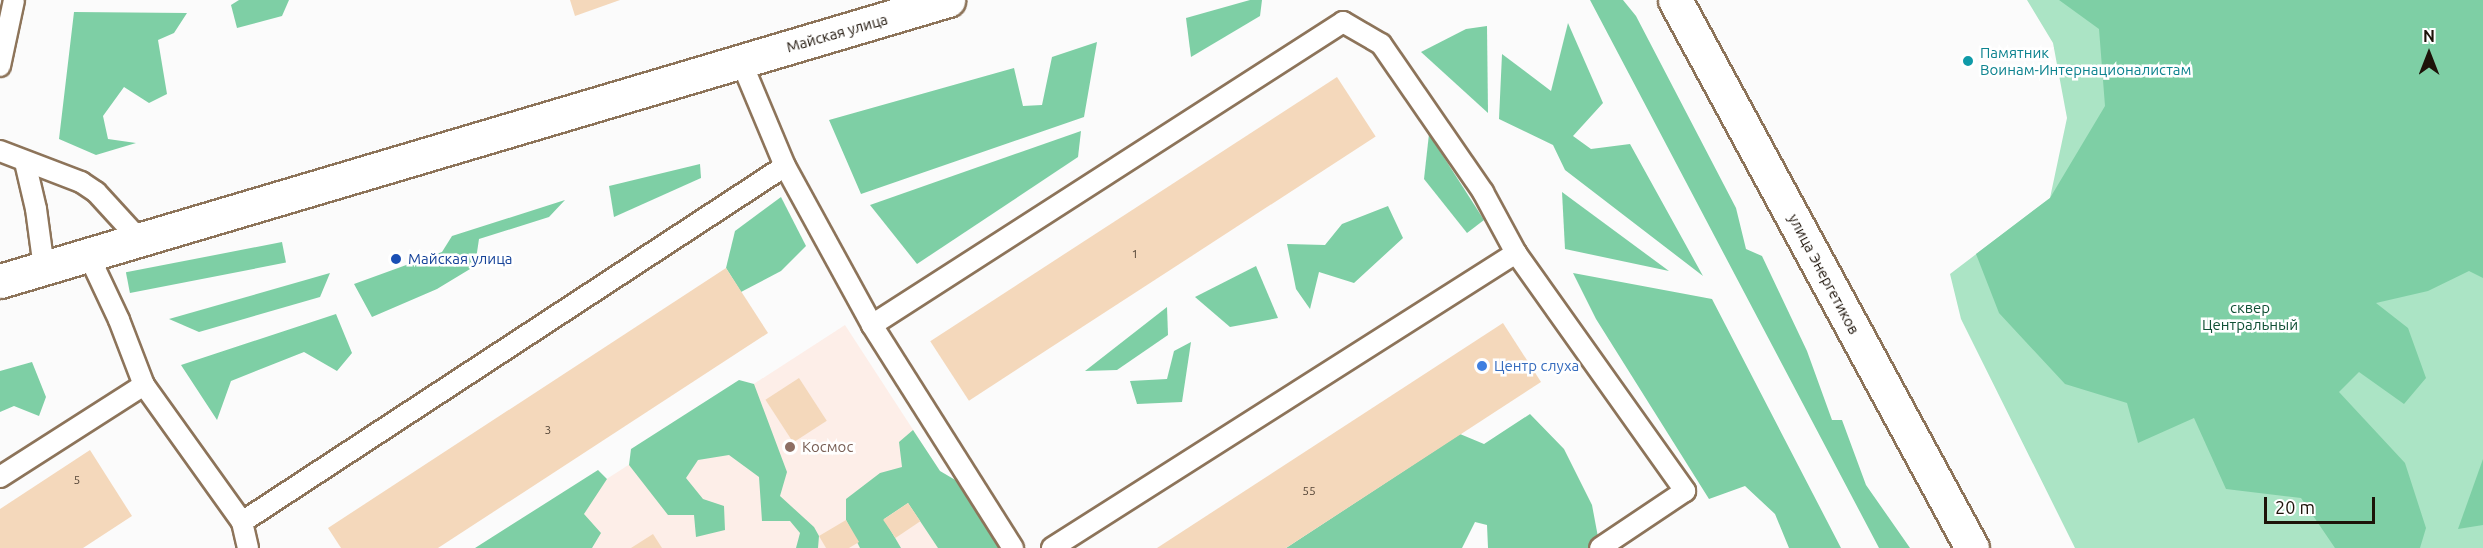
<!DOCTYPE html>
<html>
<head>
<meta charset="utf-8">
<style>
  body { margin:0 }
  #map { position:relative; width:2483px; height:548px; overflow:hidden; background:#fbfbfb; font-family:Ubuntu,sans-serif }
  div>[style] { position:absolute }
  .education>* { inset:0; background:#fdeee8 }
  .green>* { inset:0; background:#abe4c5 }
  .forest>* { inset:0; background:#7ecfa5; transform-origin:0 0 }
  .building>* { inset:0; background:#f4d8bb; transform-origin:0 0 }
  .roads { filter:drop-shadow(2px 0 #8d745a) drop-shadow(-2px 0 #8d745a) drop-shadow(0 2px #8d745a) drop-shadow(0 -2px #8d745a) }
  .lane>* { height:20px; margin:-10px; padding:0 10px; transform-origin:10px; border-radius:10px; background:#fff }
  .secondary>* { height:33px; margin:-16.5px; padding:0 16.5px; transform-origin:16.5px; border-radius:16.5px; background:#fff }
  .dots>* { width:16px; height:16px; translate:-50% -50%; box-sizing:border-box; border:3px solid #fff; border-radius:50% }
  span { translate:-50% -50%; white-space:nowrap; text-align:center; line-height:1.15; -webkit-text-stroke:5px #fff; paint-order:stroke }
  .number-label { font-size:12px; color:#534436 }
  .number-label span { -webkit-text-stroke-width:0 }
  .street-label { font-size:15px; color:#1d1309 }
  .culture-label { font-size:15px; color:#0d838f }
  .left { translate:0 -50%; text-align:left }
  .transit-label { font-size:15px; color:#164399 }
  .park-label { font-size:15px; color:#105035 }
  .shop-label { font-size:15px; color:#366cbe }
  .education-label { font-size:15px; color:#785e54 }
  .north { position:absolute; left:2399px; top:24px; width:60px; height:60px; -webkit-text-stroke:4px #fff; paint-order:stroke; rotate:0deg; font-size:16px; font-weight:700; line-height:24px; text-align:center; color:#1d1309 }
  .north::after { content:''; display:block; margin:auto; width:21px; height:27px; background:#1d1309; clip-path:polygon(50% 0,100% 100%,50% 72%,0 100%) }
  .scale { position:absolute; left:2264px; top:497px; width:111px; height:27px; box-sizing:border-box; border:3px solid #1d1309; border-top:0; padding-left:8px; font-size:18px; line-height:21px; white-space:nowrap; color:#1d1309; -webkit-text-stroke:4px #fff; paint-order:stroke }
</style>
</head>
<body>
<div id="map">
  <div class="education">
    <div style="clip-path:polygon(845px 325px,990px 548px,500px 548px)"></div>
  </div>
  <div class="green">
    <div style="clip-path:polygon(2027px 0,2483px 0,2483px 548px,2075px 548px,1961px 319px,1950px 274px,2050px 198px,2067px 118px,2053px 43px)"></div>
  </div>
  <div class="forest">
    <div style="clip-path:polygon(239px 0,289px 0,282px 16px,237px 28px,231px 5px)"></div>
    <div style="clip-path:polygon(1250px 0,1262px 0,1260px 16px,1191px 57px,1186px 18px)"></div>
    <div style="clip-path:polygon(1590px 0,1623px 0,1636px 16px,1736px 208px,1746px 249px,1762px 256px,1807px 351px,1832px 420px,1842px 420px,1866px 485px,1910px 548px,1879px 548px)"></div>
    <div style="clip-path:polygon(2059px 0,2483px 0,2483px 278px,2469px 271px,2428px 291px,2376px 303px,2408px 328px,2426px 378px,2404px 404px,2359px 372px,2339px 392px,2405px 463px,2426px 528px,2420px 548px,2335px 548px,2301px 498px,2226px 489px,2194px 418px,2138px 443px,2127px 403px,2065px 384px,1999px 313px,1976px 254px,2050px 198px,2105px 106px,2099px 29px)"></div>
    <div style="clip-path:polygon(74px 12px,187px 13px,174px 33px,158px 40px,167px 94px,149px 103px,124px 87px,103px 116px,108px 139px,136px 143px,96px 155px,59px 139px)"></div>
    <div style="clip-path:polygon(1568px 23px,1603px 103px,1573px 136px,1591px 149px,1630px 144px,1703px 276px,1565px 170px,1553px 145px,1499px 119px,1502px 54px,1551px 91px)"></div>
    <div style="clip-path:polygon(1487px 26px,1488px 113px,1421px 52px,1466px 29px)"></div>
    <div style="clip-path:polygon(1097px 42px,1084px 117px,861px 194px,829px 120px,1014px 68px,1023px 106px,1042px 105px,1052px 57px)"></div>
    <div style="clip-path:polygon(1081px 131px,1078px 157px,917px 264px,870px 205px)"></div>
    <div style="clip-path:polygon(1429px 134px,1484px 220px,1467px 233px,1424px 179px)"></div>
    <div style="clip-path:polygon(700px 164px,701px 178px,614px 217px,609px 186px)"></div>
    <div style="clip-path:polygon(1562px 192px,1669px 271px,1565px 249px)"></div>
    <div style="clip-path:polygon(781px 197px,806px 246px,781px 271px,741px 292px,726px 268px,735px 231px)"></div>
    <div style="clip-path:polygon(565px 200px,549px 217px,479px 239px,475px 266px,437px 289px,372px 317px,354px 284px,442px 252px,452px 236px)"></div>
    <div style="clip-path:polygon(1388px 206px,1403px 238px,1354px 283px,1319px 272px,1310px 309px,1296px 289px,1287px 244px,1325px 245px,1342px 224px)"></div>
    <div style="left:282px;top:242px;width:21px;height:159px;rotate:79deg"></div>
    <div style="clip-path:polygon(1256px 266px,1278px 318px,1230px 327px,1195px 297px)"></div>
    <div style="clip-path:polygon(330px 273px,320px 297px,199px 332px,169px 319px)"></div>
    <div style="clip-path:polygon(1573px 273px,1712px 299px,1841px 548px,1789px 548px,1775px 514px,1745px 486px,1709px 499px,1596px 319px)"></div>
    <div style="clip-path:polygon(1167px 307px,1168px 335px,1117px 370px,1085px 371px)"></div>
    <div style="clip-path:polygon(336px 314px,352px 353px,337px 371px,304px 352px,231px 381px,217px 420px,181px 365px)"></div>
    <div style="clip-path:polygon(1191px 342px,1182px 402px,1137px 404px,1130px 381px,1167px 379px,1174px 351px)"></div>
    <div style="clip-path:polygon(32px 362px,46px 397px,39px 416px,14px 406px,0 412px,0 371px)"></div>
    <div style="clip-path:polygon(739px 380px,754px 384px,787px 472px,780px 496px,814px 527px,819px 536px,818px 548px,796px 548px,800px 533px,790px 521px,762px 521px,759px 477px,729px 455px,698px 460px,686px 478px,703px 499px,724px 506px,725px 530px,696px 537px,694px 515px,668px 515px,629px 465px,631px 449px)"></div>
    <div style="clip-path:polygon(1530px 414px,1564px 449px,1592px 505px,1598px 537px,1592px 548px,1488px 548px,1487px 525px,1475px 522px,1462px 548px,1286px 548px,1460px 434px,1484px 444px)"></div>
    <div style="clip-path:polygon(913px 430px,940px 471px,957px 481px,1001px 548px,938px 548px,908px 503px,884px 519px,901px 548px,860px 548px,846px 520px,846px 499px,880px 473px,902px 467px,899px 442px)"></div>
    <div style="clip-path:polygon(2483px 459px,2483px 525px,2458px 529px)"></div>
    <div style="clip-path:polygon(598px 470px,607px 479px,584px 514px,601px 533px,592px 548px,475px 548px)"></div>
  </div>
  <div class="building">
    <div style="clip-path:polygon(570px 0,620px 0,575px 16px)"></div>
    <div style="left:1337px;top:77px;width:71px;height:485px;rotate:57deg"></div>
    <div style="clip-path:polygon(726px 268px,768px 333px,438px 548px,341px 548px,328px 528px)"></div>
    <div style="clip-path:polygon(1503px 323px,1541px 382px,1286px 548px,1157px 548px)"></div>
    <div style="left:799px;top:378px;width:51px;height:40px;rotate:57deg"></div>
    <div style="clip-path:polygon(90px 450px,132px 516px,83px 548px,0 548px,0 509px)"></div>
    <div style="left:908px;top:503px;width:22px;height:30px;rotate:56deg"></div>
    <div style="clip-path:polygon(846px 520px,859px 542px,849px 548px,826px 548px,819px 536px)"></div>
    <div style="clip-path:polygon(653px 534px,662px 548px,631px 548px)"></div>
  </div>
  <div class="roads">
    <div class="lane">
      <div style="left:741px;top:61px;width:114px;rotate:67.3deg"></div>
      <div style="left:785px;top:166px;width:181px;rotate:61.3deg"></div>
      <div style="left:872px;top:325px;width:264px;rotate:57.7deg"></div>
      <div style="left:0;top:66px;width:67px;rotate:-78deg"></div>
      <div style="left:0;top:151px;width:87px;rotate:20.9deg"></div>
      <div style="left:81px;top:182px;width:18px;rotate:34deg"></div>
      <div style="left:96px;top:192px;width:64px;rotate:47.5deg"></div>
      <div style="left:25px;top:162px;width:48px;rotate:76.8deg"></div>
      <div style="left:36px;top:209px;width:60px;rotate:82.3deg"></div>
      <div style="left:88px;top:254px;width:73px;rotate:64.8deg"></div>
      <div style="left:119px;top:320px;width:70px;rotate:69deg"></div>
      <div style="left:144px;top:385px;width:168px;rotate:54.4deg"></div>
      <div style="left:242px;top:522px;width:27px;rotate:77deg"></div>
      <div style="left:872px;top:325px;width:560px;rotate:-32.75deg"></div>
      <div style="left:1343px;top:22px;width:44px;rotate:30.1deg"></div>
      <div style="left:1381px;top:44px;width:180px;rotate:55.4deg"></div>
      <div style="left:1483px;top:192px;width:69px;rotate:61.6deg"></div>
      <div style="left:1516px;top:253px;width:292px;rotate:54.6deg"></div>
      <div style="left:1685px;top:491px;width:102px;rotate:146.2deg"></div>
      <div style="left:0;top:477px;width:171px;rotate:-32.6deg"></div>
      <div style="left:242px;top:522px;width:649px;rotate:-33.25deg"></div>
      <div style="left:1052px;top:548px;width:550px;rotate:-32.45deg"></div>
    </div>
    <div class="secondary">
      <div style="left:1675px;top:0;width:623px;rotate:61.54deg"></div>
      <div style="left:0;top:281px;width:989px;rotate:-16.51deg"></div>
    </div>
  </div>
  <div class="dots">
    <div style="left:1968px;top:61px;background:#0f9aa8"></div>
    <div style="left:396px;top:259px;background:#1a4fb4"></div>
    <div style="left:1482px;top:366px;background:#3f7fe0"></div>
    <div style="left:790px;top:447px;background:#8d6e63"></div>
  </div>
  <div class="number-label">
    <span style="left:1135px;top:254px">1</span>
    <span style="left:548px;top:430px">3</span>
    <span style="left:77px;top:480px">5</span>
    <span style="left:1309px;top:491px">55</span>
  </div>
  <div class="street-label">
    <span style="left:837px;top:33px;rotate:-16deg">Майская улица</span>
    <span style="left:1824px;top:274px;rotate:62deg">улица Энергетиков</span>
  </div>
  <div class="culture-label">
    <span class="left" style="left:1980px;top:61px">Памятник<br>Воинам-Интернационалистам</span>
  </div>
  <div class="transit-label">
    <span class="left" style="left:408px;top:259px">Майская улица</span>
  </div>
  <div class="park-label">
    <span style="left:2250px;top:316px">сквер<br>Центральный</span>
  </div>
  <div class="shop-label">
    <span class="left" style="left:1494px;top:366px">Центр слуха</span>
  </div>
  <div class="education-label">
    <span class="left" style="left:802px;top:447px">Космос</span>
  </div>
  <div class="north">N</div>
  <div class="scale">20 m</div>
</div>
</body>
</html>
